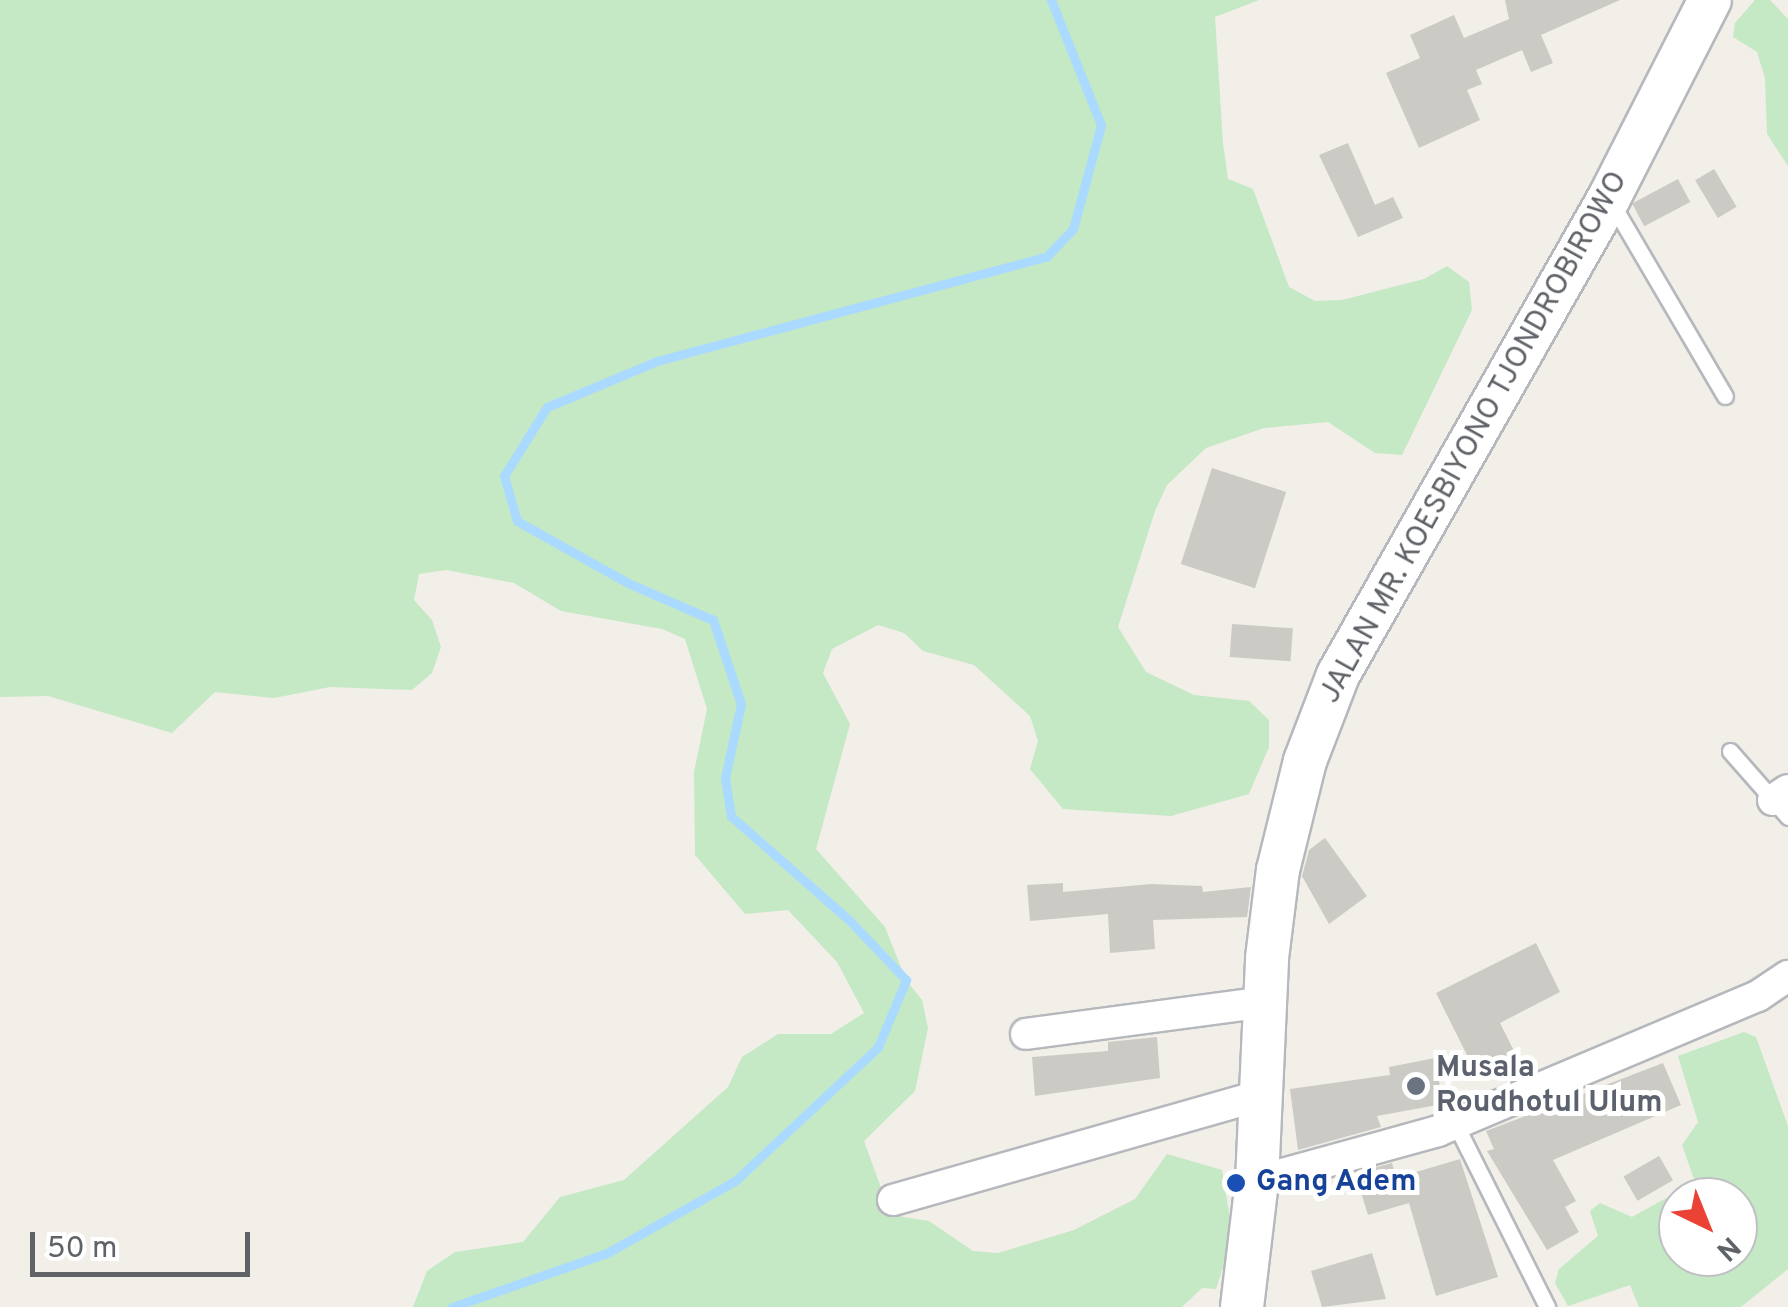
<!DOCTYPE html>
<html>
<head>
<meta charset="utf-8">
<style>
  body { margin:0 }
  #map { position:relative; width:1788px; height:1307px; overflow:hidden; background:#f1efe8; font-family:Overpass,sans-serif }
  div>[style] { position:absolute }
  .green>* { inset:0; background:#c5e8c5 }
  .stream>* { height:9px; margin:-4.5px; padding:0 4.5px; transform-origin:4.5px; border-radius:4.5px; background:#aadaff }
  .building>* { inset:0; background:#cccac5; transform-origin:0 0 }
  .roads { filter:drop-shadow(2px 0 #b5b8bc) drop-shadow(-2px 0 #b5b8bc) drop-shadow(0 2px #b5b8bc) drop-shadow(0 -2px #b5b8bc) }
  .lane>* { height:15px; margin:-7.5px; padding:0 7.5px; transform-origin:7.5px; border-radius:7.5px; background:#fff }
  .street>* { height:30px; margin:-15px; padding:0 15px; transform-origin:15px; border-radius:15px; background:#fff }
  .secondary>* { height:42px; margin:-21px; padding:0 21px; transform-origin:21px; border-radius:21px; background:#fff }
  .dots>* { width:28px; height:28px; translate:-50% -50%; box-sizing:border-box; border:5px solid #fff; border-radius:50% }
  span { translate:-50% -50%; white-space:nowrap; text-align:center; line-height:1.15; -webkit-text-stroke:10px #fff; paint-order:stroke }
  .street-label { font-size:30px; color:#5f6368 }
  .worship-label { font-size:30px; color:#5b616d; font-weight:700 }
  .left { translate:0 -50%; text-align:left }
  .transit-label { font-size:30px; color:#164399; font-weight:700 }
  .north { position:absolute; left:1658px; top:1177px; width:100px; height:100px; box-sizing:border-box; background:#fff; border:2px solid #bfc1c3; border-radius:50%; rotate:137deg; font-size:28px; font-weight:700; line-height:40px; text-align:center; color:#5f6368 }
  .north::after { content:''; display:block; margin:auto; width:35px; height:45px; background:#ea4335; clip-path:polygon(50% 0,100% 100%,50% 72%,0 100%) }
  .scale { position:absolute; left:30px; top:1232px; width:220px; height:45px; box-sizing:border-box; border:5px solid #5f6368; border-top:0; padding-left:12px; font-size:30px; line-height:35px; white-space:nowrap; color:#5f6368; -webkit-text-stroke:8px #fff; paint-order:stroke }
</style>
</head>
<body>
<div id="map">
  <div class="green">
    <div style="clip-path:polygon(0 0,1259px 0,1215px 17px,1223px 143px,1228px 179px,1253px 189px,1289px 287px,1315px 301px,1342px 300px,1424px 279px,1447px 266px,1469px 282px,1472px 310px,1402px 455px,1375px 453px,1328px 422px,1264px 428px,1206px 448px,1167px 485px,1155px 511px,1118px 627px,1146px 672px,1194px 695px,1249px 701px,1269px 720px,1269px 747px,1249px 794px,1171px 816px,1063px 809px,1030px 769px,1038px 741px,1030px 716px,974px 665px,923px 651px,904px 633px,878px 625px,832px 649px,823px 673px,850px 724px,816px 849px,885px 927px,906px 980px,922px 1000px,928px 1028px,915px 1091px,864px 1141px,887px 1204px,903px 1217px,929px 1221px,973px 1251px,998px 1253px,1074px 1230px,1135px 1199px,1167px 1154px,1222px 1170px,1233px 1236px,1216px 1289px,1202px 1288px,1182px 1307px,413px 1307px,427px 1271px,455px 1252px,523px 1242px,560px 1197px,624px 1180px,728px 1087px,742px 1057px,778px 1034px,831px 1034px,864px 1013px,837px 962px,788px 910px,745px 914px,695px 855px,694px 772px,707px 709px,685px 639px,662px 629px,561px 611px,514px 583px,446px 570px,419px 574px,414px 600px,432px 620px,441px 647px,432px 673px,412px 690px,330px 687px,274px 698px,215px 692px,172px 733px,48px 696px,0 697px)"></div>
    <div style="clip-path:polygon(1755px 0,1770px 0,1788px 19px,1788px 166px,1767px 134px,1765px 78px,1757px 52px,1733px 37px,1735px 23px)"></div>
    <div style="clip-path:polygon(evenodd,1744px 1032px,1756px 1037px,1788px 1126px,1788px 1269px,1741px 1307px,1639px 1307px,1630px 1285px,1568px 1306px,1555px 1283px,1559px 1269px,1598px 1236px,1590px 1211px,1600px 1203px,1632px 1217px,1695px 1182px,1682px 1145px,1698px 1122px,1678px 1056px,1744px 1032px,1678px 1197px,1738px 1197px,1738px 1257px,1678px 1257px,1678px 1197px)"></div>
  </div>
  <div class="stream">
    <div style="left:452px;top:1307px;width:164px;rotate:-19.2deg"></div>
    <div style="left:607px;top:1253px;width:147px;rotate:-29.4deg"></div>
    <div style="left:735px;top:1181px;width:196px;rotate:-43.1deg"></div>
    <div style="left:878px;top:1047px;width:73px;rotate:-67.3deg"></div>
    <div style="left:906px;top:980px;width:81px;rotate:-133.5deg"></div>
    <div style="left:850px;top:921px;width:159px;rotate:-138.6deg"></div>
    <div style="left:731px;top:816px;width:38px;rotate:-99deg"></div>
    <div style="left:725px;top:778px;width:76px;rotate:-77.8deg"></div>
    <div style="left:741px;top:704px;width:89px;rotate:-108.4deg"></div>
    <div style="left:713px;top:620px;width:93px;rotate:-156.5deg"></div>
    <div style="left:628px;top:583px;width:127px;rotate:-150.8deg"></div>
    <div style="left:517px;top:521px;width:47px;rotate:-106.1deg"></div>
    <div style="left:504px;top:476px;width:81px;rotate:-58.1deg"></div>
    <div style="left:547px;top:407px;width:119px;rotate:-22.7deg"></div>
    <div style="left:657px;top:361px;width:403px;rotate:-15deg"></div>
    <div style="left:1046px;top:257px;width:39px;rotate:-46deg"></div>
    <div style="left:1073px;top:229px;width:108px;rotate:-74.9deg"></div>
    <div style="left:1101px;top:125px;width:135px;rotate:-111.8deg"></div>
  </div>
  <div class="building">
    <div style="clip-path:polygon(1505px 0,1620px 0,1541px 35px,1553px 63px,1531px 72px,1522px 50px,1476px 70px,1482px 84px,1467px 90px,1480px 120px,1419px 148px,1386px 73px,1420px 58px,1410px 35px,1454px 15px,1464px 38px,1509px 19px)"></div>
    <div style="clip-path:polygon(1348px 143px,1375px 205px,1393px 197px,1403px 218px,1358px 237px,1319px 155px)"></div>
    <div style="left:1714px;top:169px;width:44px;height:22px;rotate:59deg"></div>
    <div style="left:1678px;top:179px;width:26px;height:52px;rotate:62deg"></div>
    <div style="left:1212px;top:468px;width:78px;height:101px;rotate:18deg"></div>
    <div style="left:1232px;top:624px;width:61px;height:33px;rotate:4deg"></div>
    <div style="clip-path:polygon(1325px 838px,1367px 896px,1329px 924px,1302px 876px,1309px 850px)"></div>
    <div style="clip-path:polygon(1063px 883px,1063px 892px,1151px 884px,1202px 886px,1203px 892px,1251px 887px,1247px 917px,1153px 920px,1155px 949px,1110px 953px,1108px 914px,1030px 921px,1027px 885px)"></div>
    <div style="clip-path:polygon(1536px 943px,1560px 992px,1500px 1023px,1515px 1053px,1476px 1073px,1436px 993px)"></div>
    <div style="clip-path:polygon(1157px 1037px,1160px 1078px,1035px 1096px,1032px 1057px,1108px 1051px,1108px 1042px)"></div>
    <div style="clip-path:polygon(1435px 1058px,1443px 1104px,1377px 1116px,1381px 1127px,1298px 1150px,1290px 1089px,1390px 1075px,1389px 1067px)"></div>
    <div style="clip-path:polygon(1663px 1063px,1681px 1105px,1553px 1160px,1576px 1201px,1565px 1207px,1579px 1232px,1547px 1250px,1487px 1151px,1494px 1149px,1486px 1131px)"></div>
    <div style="left:1659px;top:1156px;width:28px;height:41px;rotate:60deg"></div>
    <div style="clip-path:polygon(1460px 1159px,1498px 1277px,1436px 1296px,1409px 1203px,1368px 1215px,1355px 1173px,1392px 1163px,1396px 1178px)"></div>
    <div style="clip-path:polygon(1372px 1253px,1386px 1299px,1322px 1307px,1311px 1271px)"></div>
  </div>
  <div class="roads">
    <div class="lane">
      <div style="left:1611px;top:202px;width:225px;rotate:59.6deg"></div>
      <div style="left:1730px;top:751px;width:88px;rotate:48.7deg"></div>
      <div style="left:1455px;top:1123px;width:206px;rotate:63.4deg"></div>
    </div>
    <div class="street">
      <div style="left:1773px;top:800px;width:18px;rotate:-34deg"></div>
      <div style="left:1026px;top:1034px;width:241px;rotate:-7.6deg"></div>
      <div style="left:1257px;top:1181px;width:188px;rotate:-15.4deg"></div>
      <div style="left:1438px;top:1131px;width:347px;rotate:-22.9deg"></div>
      <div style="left:1758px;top:996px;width:36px;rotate:-34deg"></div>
      <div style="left:893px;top:1200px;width:383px;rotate:-15.9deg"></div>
    </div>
    <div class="secondary">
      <div style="left:1242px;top:1307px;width:127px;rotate:-83.2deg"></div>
      <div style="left:1257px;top:1181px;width:223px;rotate:-87.4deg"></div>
      <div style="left:1267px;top:958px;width:89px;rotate:-82.9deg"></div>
      <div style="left:1278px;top:870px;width:112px;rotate:-76.1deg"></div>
      <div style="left:1305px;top:761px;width:92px;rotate:-69deg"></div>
      <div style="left:1338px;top:675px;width:549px;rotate:-60.4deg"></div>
      <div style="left:1609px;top:198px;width:222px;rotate:-63deg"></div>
    </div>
  </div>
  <div class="dots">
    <div style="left:1416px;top:1086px;background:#6b7280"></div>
    <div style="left:1236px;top:1183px;background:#1a4fb4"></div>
  </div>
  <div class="street-label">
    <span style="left:1475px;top:438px;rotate:-61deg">JALAN MR. KOESBIYONO TJONDROBIROWO</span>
  </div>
  <div class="worship-label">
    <span class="left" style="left:1436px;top:1086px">Musala<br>Roudhotul Ulum</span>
  </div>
  <div class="transit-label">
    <span class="left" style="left:1256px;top:1183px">Gang Adem</span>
  </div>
  <div class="north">N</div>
  <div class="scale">50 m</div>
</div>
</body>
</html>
